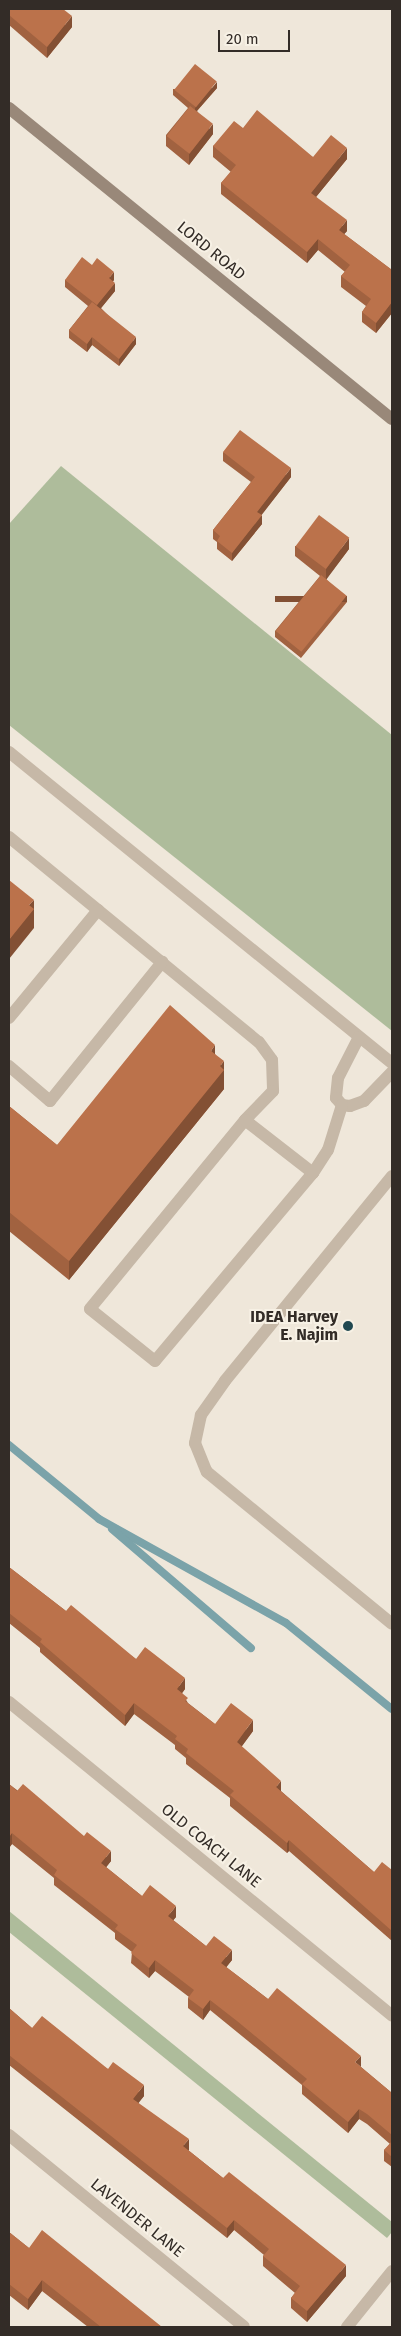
<!DOCTYPE html>
<html>
<head>
<meta charset="utf-8">
<style>
  body { margin:0 }
  #map { position:relative; width:401px; height:2336px; overflow:hidden; background:#efe7da; font-family:"Fira Sans",sans-serif }
  div>[style] { position:absolute }
  .green>* { inset:0; background:#aebc9b }
  .stream>* { height:8px; margin:-4px; padding:0 4px; transform-origin:4px; border-radius:4px; background:#7ba3a9 }
  .lane>* { height:12px; margin:-6px; padding:0 6px; transform-origin:6px; border-radius:6px; background:#c6b8a7 }
  .street>* { height:12px; margin:-6px; padding:0 6px; transform-origin:6px; border-radius:6px; background:#c6b8a7 }
  .secondary>* { height:12px; margin:-6px; padding:0 6px; transform-origin:6px; border-radius:6px; background:#998879 }
  .wall>* { inset:0; background:#a16240 }
  .shaded-wall>* { inset:0; background:#835034; transform-origin:0 0 }
  .building>* { inset:0; background:#bb724b; transform-origin:0 0 }
  .dots>* { width:14px; height:14px; translate:-50% -50%; box-sizing:border-box; border:2px solid #f7f1e5; border-radius:50% }
  span { translate:-50% -50%; white-space:nowrap; text-align:center; line-height:1.15; -webkit-text-stroke:4px #f7f1e5; paint-order:stroke }
  .street-label { font-size:16px; color:#332c27 }
  .poi-label { font-size:16px; color:#332c27; font-weight:700 }
  .right { translate:-100% -50%; text-align:right }
  .frame { position:absolute; inset:0; border:10px solid #332c27; pointer-events:none }
  .scale { position:absolute; left:218px; top:30px; width:72px; height:22px; box-sizing:border-box; border:2px solid #332c27; border-top:0; padding-left:6px; font-size:15px; line-height:18px; white-space:nowrap; color:#332c27; -webkit-text-stroke:4px #f7f1e5; paint-order:stroke }
</style>
</head>
<body>
<div id="map">
  <div class="green">
    <div style="clip-path:polygon(61px 466px,392px 735px,392px 1031px,9px 725px,9px 524px)"></div>
    <div style="clip-path:polygon(9px 1911px,392px 2222px,392px 2232px,387px 2238px,9px 1932px)"></div>
  </div>
  <div class="stream">
    <div style="left:9px;top:1445px;width:117px;rotate:39.4deg"></div>
    <div style="left:99px;top:1519px;width:214px;rotate:29.1deg"></div>
    <div style="left:286px;top:1623px;width:136px;rotate:39.1deg"></div>
    <div style="left:112px;top:1529px;width:183px;rotate:40.6deg"></div>
  </div>
  <div class="lane">
    <div style="left:9px;top:752px;width:493px;rotate:39.1deg"></div>
    <div style="left:9px;top:837px;width:323px;rotate:39.4deg"></div>
    <div style="left:259px;top:1042px;width:22px;rotate:54deg"></div>
    <div style="left:272px;top:1060px;width:31px;rotate:88deg"></div>
    <div style="left:273px;top:1091px;width:40px;rotate:134deg"></div>
    <div style="left:245px;top:1120px;width:244px;rotate:129.4deg"></div>
    <div style="left:90px;top:1309px;width:83px;rotate:38.7deg"></div>
    <div style="left:155px;top:1361px;width:246px;rotate:-50deg"></div>
    <div style="left:313px;top:1173px;width:86px;rotate:-142.1deg"></div>
    <div style="left:9px;top:1018px;width:140px;rotate:-50.5deg"></div>
    <div style="left:359px;top:1037px;width:46px;rotate:117.1deg"></div>
    <div style="left:338px;top:1078px;width:20px;rotate:96deg"></div>
    <div style="left:336px;top:1098px;width:9px;rotate:49deg"></div>
    <div style="left:342px;top:1105px;width:8px;rotate:7deg"></div>
    <div style="left:350px;top:1106px;width:15px;rotate:-20deg"></div>
    <div style="left:364px;top:1101px;width:40px;rotate:-46deg"></div>
    <div style="left:9px;top:1066px;width:54px;rotate:40.5deg"></div>
    <div style="left:50px;top:1101px;width:179px;rotate:-51.1deg"></div>
    <div style="left:313px;top:1173px;width:27px;rotate:-57deg"></div>
    <div style="left:328px;top:1150px;width:47px;rotate:-72.7deg"></div>
    <div style="left:392px;top:1176px;width:264px;rotate:129.2deg"></div>
    <div style="left:225px;top:1381px;width:42px;rotate:125.2deg"></div>
    <div style="left:201px;top:1415px;width:29px;rotate:102deg"></div>
    <div style="left:195px;top:1443px;width:31px;rotate:68deg"></div>
    <div style="left:207px;top:1472px;width:239px;rotate:39.4deg"></div>
  </div>
  <div class="street">
    <div style="left:9px;top:1702px;width:495px;rotate:39.3deg"></div>
    <div style="left:9px;top:2135px;width:303px;rotate:39.2deg"></div>
    <div style="left:347px;top:2327px;width:72px;rotate:-51.2deg"></div>
  </div>
  <div class="secondary">
    <div style="left:9px;top:108px;width:493px;rotate:39.1deg"></div>
  </div>
  <div class="wall">
    <div style="clip-path:polygon(9px 9px,72px 27px,47px 58px,9px 25px)"></div>
    <div style="clip-path:polygon(217px 88px,197px 111px,213px 134px,189px 165px,166px 146px,166px 135px,188px 108px,173px 95px,173px 89px)"></div>
    <div style="clip-path:polygon(243px 128px,313px 157px,347px 159px,316px 197px,347px 231px,344px 234px,392px 270px,392px 313px,376px 333px,362px 322px,362px 312px,366px 306px,341px 287px,341px 276px,345px 272px,318px 250px,307px 263px,221px 194px,221px 183px,231px 172px,213px 157px,213px 146px)"></div>
    <div style="clip-path:polygon(92px 265px,114px 280px,113px 281px,115px 291px,101px 308px,136px 344px,119px 366px,92px 345px,87px 352px,69px 338px,69px 330px,88px 306px,65px 287px,65px 280px)"></div>
    <div style="clip-path:polygon(223px 452px,291px 477px,261px 515px,262px 524px,232px 561px,217px 549px,217px 542px,213px 539px,213px 530px,251px 482px,223px 461px)"></div>
    <div style="clip-path:polygon(295px 546px,349px 549px,326px 579px,347px 602px,301px 658px,275px 637px,275px 631px,320px 576px,295px 556px)"></div>
    <div style="clip-path:polygon(215px 1054px,224px 1070px,224px 1089px,69px 1280px,9px 1231px,9px 1106px,57px 1145px)"></div>
    <div style="clip-path:polygon(9px 1567px,66px 1611px,136px 1659px,185px 1689px,182px 1693px,188px 1703px,215px 1724px,253px 1731px,241px 1747px,281px 1791px,374px 1872px,392px 1870px,392px 1941px,289px 1851px,287px 1853px,230px 1806px,230px 1798px,186px 1764px,186px 1758px,175px 1749px,175px 1745px,134px 1714px,125px 1726px,40px 1652px,40px 1648px,9px 1623px)"></div>
    <div style="clip-path:polygon(9px 1784px,111px 1861px,106px 1867px,142px 1896px,176px 1917px,173px 1920px,206px 1946px,232px 1960px,226px 1967px,268px 1999px,361px 2067px,392px 2093px,392px 2167px,384px 2161px,384px 2150px,390px 2144px,367px 2124px,359px 2119px,348px 2133px,302px 2094px,302px 2085px,237px 2032px,210px 2010px,203px 2020px,188px 2008px,188px 1998px,189px 1997px,155px 1971px,149px 1978px,131px 1963px,132px 1952px,115px 1939px,115px 1933px,54px 1885px,54px 1878px,12px 1844px,9px 1848px)"></div>
    <div style="clip-path:polygon(9px 2008px,32px 2028px,108px 2069px,144px 2096px,138px 2103px,189px 2150px,188px 2150px,346px 2276px,307px 2322px,291px 2308px,291px 2298px,295px 2293px,263px 2266px,263px 2256px,264px 2255px,234px 2230px,227px 2238px,9px 2065px)"></div>
    <div style="clip-path:polygon(9px 2232px,29px 2248px,162px 2327px,88px 2327px,42px 2291px,28px 2310px,9px 2295px)"></div>
  </div>
  <div class="shaded-wall">
    <div style="clip-path:polygon(72px 16px,72px 27px,47px 58px,47px 47px)"></div>
    <div style="clip-path:polygon(217px 82px,217px 88px,195px 113px,195px 108px)"></div>
    <div style="clip-path:polygon(213px 124px,213px 134px,189px 165px,189px 154px)"></div>
    <div style="clip-path:polygon(347px 148px,347px 159px,311px 203px,311px 193px)"></div>
    <div style="clip-path:polygon(347px 220px,347px 231px,339px 240px,339px 230px)"></div>
    <div style="clip-path:polygon(318px 239px,318px 250px,307px 263px,307px 252px)"></div>
    <div style="clip-path:polygon(114px 272px,114px 280px,109px 286px,109px 278px)"></div>
    <div style="clip-path:polygon(115px 283px,115px 291px,97px 313px,97px 305px)"></div>
    <div style="clip-path:polygon(392px 302px,392px 313px,376px 333px,376px 323px)"></div>
    <div style="clip-path:polygon(92px 337px,92px 345px,87px 352px,87px 344px)"></div>
    <div style="clip-path:polygon(136px 337px,136px 344px,119px 366px,119px 359px)"></div>
    <div style="clip-path:polygon(291px 468px,291px 477px,257px 521px,257px 512px)"></div>
    <div style="clip-path:polygon(262px 515px,262px 524px,232px 561px,232px 553px)"></div>
    <div style="clip-path:polygon(349px 538px,349px 549px,326px 580px,326px 569px)"></div>
    <div style="left:347px;top:596px;width:6px;height:72px;rotate:90deg"></div>
    <div style="clip-path:polygon(34px 900px,34px 928px,9px 959px,9px 940px,29px 905px)"></div>
    <div style="clip-path:polygon(215px 1045px,215px 1064px,211px 1051px)"></div>
    <div style="clip-path:polygon(224px 1061px,224px 1089px,69px 1280px,69px 1261px)"></div>
    <div style="clip-path:polygon(185px 1678px,185px 1689px,177px 1700px,177px 1689px)"></div>
    <div style="clip-path:polygon(134px 1703px,134px 1714px,125px 1726px,125px 1715px)"></div>
    <div style="clip-path:polygon(253px 1720px,253px 1731px,237px 1753px,237px 1742px)"></div>
    <div style="clip-path:polygon(281px 1781px,281px 1792px,276px 1787px)"></div>
    <div style="clip-path:polygon(12px 1833px,12px 1844px,9px 1848px,9px 1837px)"></div>
    <div style="clip-path:polygon(289px 1840px,289px 1851px,287px 1853px,287px 1843px)"></div>
    <div style="clip-path:polygon(111px 1851px,111px 1861px,101px 1874px,101px 1863px)"></div>
    <div style="clip-path:polygon(176px 1906px,176px 1917px,168px 1927px,168px 1916px)"></div>
    <div style="clip-path:polygon(232px 1950px,232px 1960px,221px 1974px,221px 1963px)"></div>
    <div style="clip-path:polygon(155px 1960px,155px 1971px,149px 1978px,149px 1968px)"></div>
    <div style="clip-path:polygon(210px 2000px,210px 2010px,203px 2020px,203px 2009px)"></div>
    <div style="clip-path:polygon(361px 2056px,361px 2067px,355px 2062px)"></div>
    <div style="clip-path:polygon(144px 2085px,144px 2096px,133px 2110px,133px 2099px)"></div>
    <div style="clip-path:polygon(359px 2109px,359px 2119px,348px 2133px,348px 2122px)"></div>
    <div style="clip-path:polygon(189px 2139px,189px 2150px,183px 2157px,183px 2146px)"></div>
    <div style="clip-path:polygon(234px 2220px,234px 2230px,227px 2238px,227px 2228px)"></div>
    <div style="clip-path:polygon(346px 2265px,346px 2276px,307px 2322px,307px 2311px)"></div>
    <div style="clip-path:polygon(42px 2280px,42px 2291px,28px 2310px,28px 2299px)"></div>
  </div>
  <div class="building">
    <div style="clip-path:polygon(9px 9px,63px 9px,72px 16px,47px 47px,9px 15px)"></div>
    <div style="left:195px;top:64px;width:28px;height:33px;rotate:39deg"></div>
    <div style="left:190px;top:106px;width:29px;height:38px;rotate:38deg"></div>
    <div style="clip-path:polygon(257px 110px,313px 157px,331px 135px,347px 148px,311px 193px,347px 220px,339px 230px,392px 270px,392px 302px,376px 323px,362px 312px,371px 299px,341px 276px,350px 265px,318px 239px,307px 252px,221px 183px,236px 165px,213px 146px,234px 121px,243px 128px)"></div>
    <div style="clip-path:polygon(82px 257px,92px 265px,97px 258px,114px 272px,109px 278px,115px 283px,97px 305px,65px 280px)"></div>
    <div style="clip-path:polygon(92px 302px,136px 337px,119px 359px,92px 337px,87px 344px,69px 330px)"></div>
    <div style="clip-path:polygon(240px 430px,291px 468px,257px 512px,262px 515px,232px 553px,217px 541px,220px 536px,213px 530px,255px 477px,223px 452px)"></div>
    <div style="left:319px;top:515px;width:38px;height:39px;rotate:37deg"></div>
    <div style="left:321px;top:575px;width:33px;height:72px;rotate:39deg"></div>
    <div style="clip-path:polygon(9px 880px,34px 900px,29px 905px,34px 909px,9px 940px)"></div>
    <div style="clip-path:polygon(170px 1005px,215px 1045px,211px 1051px,224px 1061px,220px 1066px,224px 1070px,69px 1261px,9px 1212px,9px 1106px,57px 1145px)"></div>
    <div style="clip-path:polygon(9px 1567px,66px 1611px,71px 1605px,136px 1659px,145px 1647px,185px 1678px,177px 1689px,188px 1698px,185px 1701px,215px 1724px,231px 1703px,253px 1720px,237px 1742px,281px 1781px,276px 1787px,374px 1872px,382px 1862px,392px 1870px,392px 1931px,289px 1840px,287px 1843px,230px 1795px,234px 1791px,186px 1753px,188px 1749px,175px 1739px,177px 1736px,134px 1703px,125px 1715px,40px 1642px,42px 1639px,9px 1613px)"></div>
    <div style="clip-path:polygon(9px 1784px,17px 1791px,23px 1784px,84px 1836px,87px 1832px,111px 1851px,101px 1863px,142px 1896px,150px 1885px,176px 1906px,168px 1916px,206px 1946px,214px 1936px,232px 1950px,221px 1963px,268px 1999px,277px 1988px,361px 2056px,355px 2062px,392px 2093px,392px 2135px,367px 2114px,359px 2109px,348px 2122px,302px 2084px,307px 2079px,237px 2021px,210px 2000px,203px 2009px,188px 1998px,194px 1990px,155px 1960px,149px 1968px,131px 1953px,137px 1945px,115px 1929px,118px 1925px,54px 1875px,57px 1870px,12px 1833px,9px 1837px)"></div>
    <div style="clip-path:polygon(9px 2008px,32px 2028px,42px 2016px,108px 2069px,113px 2062px,144px 2085px,133px 2099px,189px 2139px,183px 2146px,223px 2178px,229px 2172px,346px 2265px,307px 2311px,291px 2298px,300px 2286px,263px 2256px,269px 2249px,234px 2220px,227px 2228px,9px 2055px)"></div>
    <div style="clip-path:polygon(392px 2141px,392px 2157px,384px 2150px)"></div>
    <div style="clip-path:polygon(42px 2230px,162px 2327px,101px 2327px,42px 2280px,28px 2299px,9px 2284px,9px 2232px,29px 2248px)"></div>
  </div>
  <div class="dots">
    <div style="left:348px;top:1326px;background:#204850"></div>
  </div>
  <div class="street-label">
    <span style="left:211px;top:251px;rotate:39deg">LORD ROAD</span>
    <span style="left:211px;top:1846px;rotate:39deg">OLD COACH LANE</span>
    <span style="left:137px;top:2218px;rotate:39deg">LAVENDER LANE</span>
  </div>
  <div class="poi-label">
    <span class="right" style="left:338px;top:1326px">IDEA Harvey<br>E. Najim</span>
  </div>
  <div class="frame"></div>
  <div class="scale">20 m</div>
</div>
</body>
</html>
